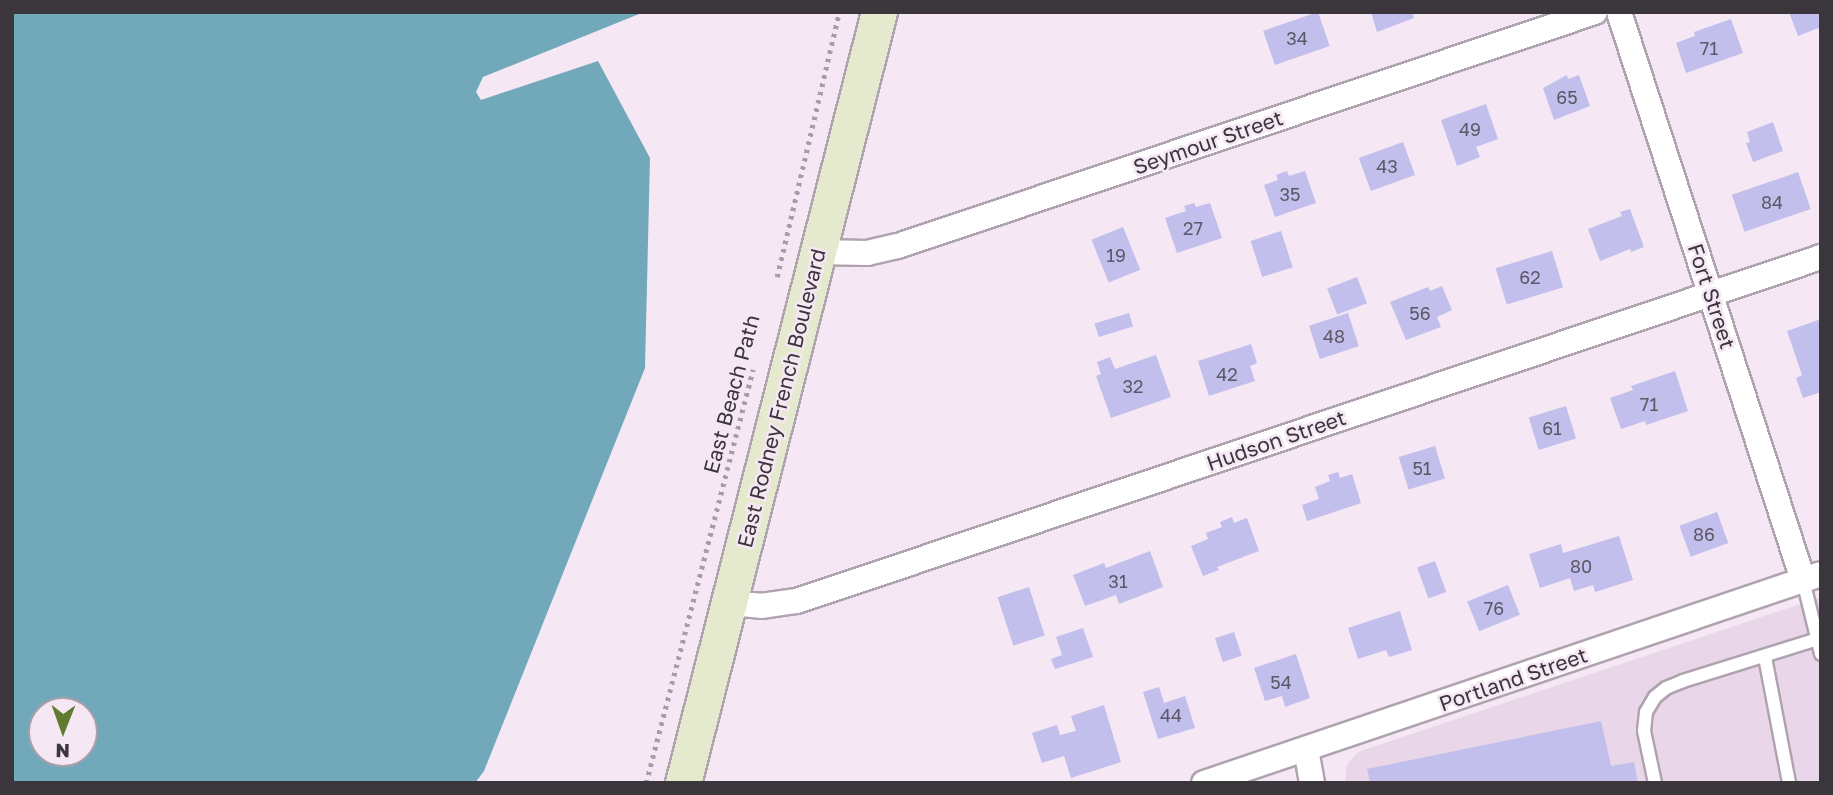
<!DOCTYPE html>
<html>
<head>
<meta charset="utf-8">
<style>
  body { margin:0 }
  #map { position:relative; width:1833px; height:795px; overflow:hidden; background:#f5e7f4; font-family:"Golos Text",sans-serif }
  div>[style] { position:absolute }
  .built>* { inset:0; background:#e9d6e8 }
  .water>* { inset:0; background:#71a8ba }
  .building>* { inset:0; background:#c2bfec; transform-origin:0 0 }
  .path>* { height:4.5px; margin-top:-2.25px; transform-origin:0; background:repeating-linear-gradient(90deg,#a89da7 0 3.5px,transparent 0 8.5px) }
  .roads { filter:drop-shadow(2px 0 #afa3af) drop-shadow(-2px 0 #afa3af) drop-shadow(0 2px #afa3af) drop-shadow(0 -2px #afa3af) }
  .service>* { height:12px; margin:-6px; padding:0 6px; transform-origin:6px; border-radius:6px; background:#fff }
  .minor>* { height:24px; margin:-12px; padding:0 12px; transform-origin:12px; border-radius:12px; background:#fff }
  .secondary>* { height:35px; margin:-17.5px; padding:0 17.5px; transform-origin:17.5px; border-radius:17.5px; background:#e5e9cd }
  span { translate:-50% -50%; white-space:nowrap; text-align:center; line-height:1.15; -webkit-text-stroke:5px #f5e7f4; paint-order:stroke }
  .number-label { font-size:18px; color:#5d5867 }
  .number-label span { -webkit-text-stroke-width:0 }
  .street-label { font-size:21px; color:#3b363b }
  .frame { position:absolute; inset:0; border:14px solid #3b363b; pointer-events:none }
  .north { position:absolute; left:28px; top:697px; width:70px; height:70px; box-sizing:border-box; background:#f5e7f4; border:2px solid #aba0aa; border-radius:50%; rotate:181deg; font-size:19px; font-weight:700; line-height:28px; text-align:center; color:#3b363b }
  .north::after { content:''; display:block; margin:auto; width:24px; height:32px; background:#5e7b30; clip-path:polygon(50% 0,100% 100%,50% 72%,0 100%) }
</style>
</head>
<body>
<div id="map">
  <div class="built">
    <div style="clip-path:polygon(1821px 597px,1821px 783px,1345px 783px,1347px 765px,1358px 752px)"></div>
  </div>
  <div class="water">
    <div style="clip-path:polygon(evenodd,12px 12px,644px 12px,483px 77px,476px 92px,481px 100px,598px 61px,650px 158px,645px 368px,484px 771px,475px 783px,12px 783px,12px 12px,42px 711px,84px 711px,84px 753px,42px 753px,42px 711px)"></div>
  </div>
  <div class="building">
    <div style="left:1318px;top:12px;width:36px;height:58px;rotate:71deg"></div>
    <div style="clip-path:polygon(1371px 12px,1412px 12px,1414px 18px,1377px 32px)"></div>
    <div style="clip-path:polygon(1789px 12px,1821px 12px,1821px 27px,1798px 36px)"></div>
    <div style="clip-path:polygon(1731px 19px,1743px 53px,1686px 73px,1676px 43px,1695px 36px,1694px 32px)"></div>
    <div style="clip-path:polygon(1567px 75px,1568px 79px,1579px 75px,1590px 106px,1554px 120px,1543px 88px)"></div>
    <div style="clip-path:polygon(1486px 104px,1498px 139px,1476px 147px,1480px 157px,1457px 166px,1441px 120px)"></div>
    <div style="clip-path:polygon(1773px 122px,1783px 151px,1753px 162px,1746px 143px,1750px 142px,1747px 132px)"></div>
    <div style="left:1403px;top:142px;width:35px;height:47px;rotate:70deg"></div>
    <div style="clip-path:polygon(1287px 171px,1289px 176px,1305px 171px,1316px 203px,1275px 217px,1264px 185px,1278px 180px,1276px 175px)"></div>
    <div style="left:1798px;top:172px;width:39px;height:70px;rotate:71deg"></div>
    <div style="clip-path:polygon(1194px 203px,1196px 207px,1210px 203px,1222px 238px,1177px 253px,1165px 218px,1186px 211px,1184px 206px)"></div>
    <div style="clip-path:polygon(1630px 209px,1644px 247px,1631px 252px,1630px 249px,1600px 261px,1588px 229px,1622px 216px,1620px 212px)"></div>
    <div style="left:1123px;top:227px;width:46px;height:34px;rotate:68deg"></div>
    <div style="left:1281px;top:231px;width:38px;height:32px;rotate:72deg"></div>
    <div style="left:1552px;top:251px;width:38px;height:59px;rotate:73deg"></div>
    <div style="left:1357px;top:277px;width:28px;height:32px;rotate:69deg"></div>
    <div style="clip-path:polygon(1442px 286px,1452px 310px,1437px 317px,1441px 327px,1406px 340px,1390px 302px,1428px 287px,1430px 291px)"></div>
    <div style="left:1129px;top:313px;width:14px;height:36px;rotate:73deg"></div>
    <div style="left:1348px;top:313px;width:35px;height:41px;rotate:72deg"></div>
    <div style="clip-path:polygon(1821px 319px,1821px 392px,1803px 398px,1796px 378px,1802px 375px,1787px 331px)"></div>
    <div style="clip-path:polygon(1251px 344px,1257px 363px,1250px 366px,1255px 381px,1209px 396px,1198px 361px)"></div>
    <div style="clip-path:polygon(1156px 355px,1171px 397px,1111px 418px,1096px 376px,1101px 374px,1097px 362px,1110px 357px,1115px 369px)"></div>
    <div style="clip-path:polygon(1675px 371px,1688px 411px,1646px 425px,1645px 421px,1621px 429px,1610px 398px,1633px 390px,1631px 386px)"></div>
    <div style="left:1566px;top:406px;width:34px;height:39px;rotate:73deg"></div>
    <div style="left:1435px;top:446px;width:34px;height:38px;rotate:73deg"></div>
    <div style="clip-path:polygon(1338px 472px,1340px 478px,1352px 474px,1361px 503px,1307px 521px,1302px 505px,1319px 499px,1315px 487px,1330px 481px,1328px 475px)"></div>
    <div style="left:1717px;top:512px;width:33px;height:40px;rotate:70deg"></div>
    <div style="clip-path:polygon(1232px 517px,1234px 523px,1247px 518px,1259px 551px,1217px 567px,1219px 570px,1203px 576px,1191px 546px,1208px 539px,1206px 533px,1222px 527px,1220px 522px)"></div>
    <div style="clip-path:polygon(1619px 536px,1633px 580px,1595px 592px,1593px 585px,1574px 591px,1570px 578px,1540px 588px,1529px 554px,1561px 544px,1563px 553px)"></div>
    <div style="clip-path:polygon(1150px 551px,1163px 587px,1119px 604px,1116px 595px,1085px 606px,1073px 575px,1104px 563px,1106px 568px)"></div>
    <div style="left:1435px;top:561px;width:33px;height:19px;rotate:70deg"></div>
    <div style="left:1508px;top:585px;width:32px;height:44px;rotate:68deg"></div>
    <div style="left:1029px;top:587px;width:51px;height:33px;rotate:72deg"></div>
    <div style="clip-path:polygon(1400px 611px,1412px 650px,1389px 657px,1386px 650px,1358px 659px,1348px 628px)"></div>
    <div style="clip-path:polygon(1083px 628px,1093px 657px,1055px 669px,1051px 659px,1062px 655px,1056px 637px)"></div>
    <div style="left:1234px;top:632px;width:25px;height:20px;rotate:72deg"></div>
    <div style="clip-path:polygon(1296px 654px,1310px 698px,1285px 707px,1282px 696px,1265px 701px,1254px 668px)"></div>
    <div style="clip-path:polygon(1159px 687px,1164px 703px,1185px 696px,1195px 728px,1158px 739px,1143px 692px)"></div>
    <div style="clip-path:polygon(1104px 705px,1121px 762px,1071px 778px,1064px 756px,1042px 763px,1032px 733px,1057px 725px,1060px 735px,1076px 731px,1071px 716px)"></div>
    <div style="clip-path:polygon(1601px 721px,1611px 766px,1634px 762px,1638px 783px,1370px 783px,1367px 769px)"></div>
  </div>
  <div class="path">
    <div style="left:777px;top:277px;width:272px;rotate:-76.8deg"></div>
    <div style="left:646px;top:783px;width:427px;rotate:-75.5deg"></div>
  </div>
  <div class="roads">
    <div class="service">
      <div style="left:1803px;top:580px;width:76px;rotate:76.3deg"></div>
      <div style="left:1765px;top:657px;width:128px;rotate:79.2deg"></div>
      <div style="left:1655px;top:783px;width:53px;rotate:-101.9deg"></div>
      <div style="left:1644px;top:731px;width:19px;rotate:-84deg"></div>
      <div style="left:1646px;top:712px;width:17px;rotate:-59deg"></div>
      <div style="left:1655px;top:697px;width:14px;rotate:-39deg"></div>
      <div style="left:1666px;top:688px;width:18px;rotate:-22deg"></div>
      <div style="left:1683px;top:681px;width:141px;rotate:-17.3deg"></div>
    </div>
    <div class="minor">
      <div style="left:1619px;top:12px;width:597px;rotate:72.05deg"></div>
      <div style="left:818px;top:252px;width:49px;rotate:1.2deg"></div>
      <div style="left:867px;top:253px;width:32px;rotate:-13deg"></div>
      <div style="left:898px;top:246px;width:735px;rotate:-18.56deg"></div>
      <div style="left:729px;top:603px;width:32px;rotate:5deg"></div>
      <div style="left:761px;top:606px;width:36px;rotate:-8deg"></div>
      <div style="left:797px;top:601px;width:1080px;rotate:-18.57deg"></div>
      <div style="left:1306px;top:749px;width:35px;rotate:80deg"></div>
      <div style="left:1204px;top:783px;width:651px;rotate:-18.71deg"></div>
    </div>
    <div class="secondary">
      <div style="left:683px;top:783px;width:796px;rotate:-75.74deg"></div>
    </div>
  </div>
  <div class="number-label">
    <span style="left:1297px;top:38px">34</span>
    <span style="left:1709px;top:48px">71</span>
    <span style="left:1567px;top:97px">65</span>
    <span style="left:1470px;top:129px">49</span>
    <span style="left:1387px;top:166px">43</span>
    <span style="left:1290px;top:194px">35</span>
    <span style="left:1772px;top:202px">84</span>
    <span style="left:1193px;top:228px">27</span>
    <span style="left:1116px;top:255px">19</span>
    <span style="left:1530px;top:277px">62</span>
    <span style="left:1420px;top:313px">56</span>
    <span style="left:1334px;top:336px">48</span>
    <span style="left:1227px;top:374px">42</span>
    <span style="left:1133px;top:386px">32</span>
    <span style="left:1649px;top:404px">71</span>
    <span style="left:1552px;top:428px">61</span>
    <span style="left:1422px;top:468px">51</span>
    <span style="left:1704px;top:534px">86</span>
    <span style="left:1581px;top:566px">80</span>
    <span style="left:1118px;top:581px">31</span>
    <span style="left:1494px;top:608px">76</span>
    <span style="left:1281px;top:682px">54</span>
    <span style="left:1171px;top:715px">44</span>
  </div>
  <div class="street-label">
    <span style="left:1208px;top:142px;rotate:-19deg">Seymour Street</span>
    <span style="left:1712px;top:296px;rotate:72deg">Fort Street</span>
    <span style="left:731px;top:394px;rotate:-75deg">East Beach Path</span>
    <span style="left:781px;top:398px;rotate:-76deg">East Rodney French Boulevard</span>
    <span style="left:1276px;top:440px;rotate:-19deg">Hudson Street</span>
    <span style="left:1513px;top:679px;rotate:-19deg">Portland Street</span>
  </div>
  <div class="frame"></div>
  <div class="north">N</div>
</div>
</body>
</html>
